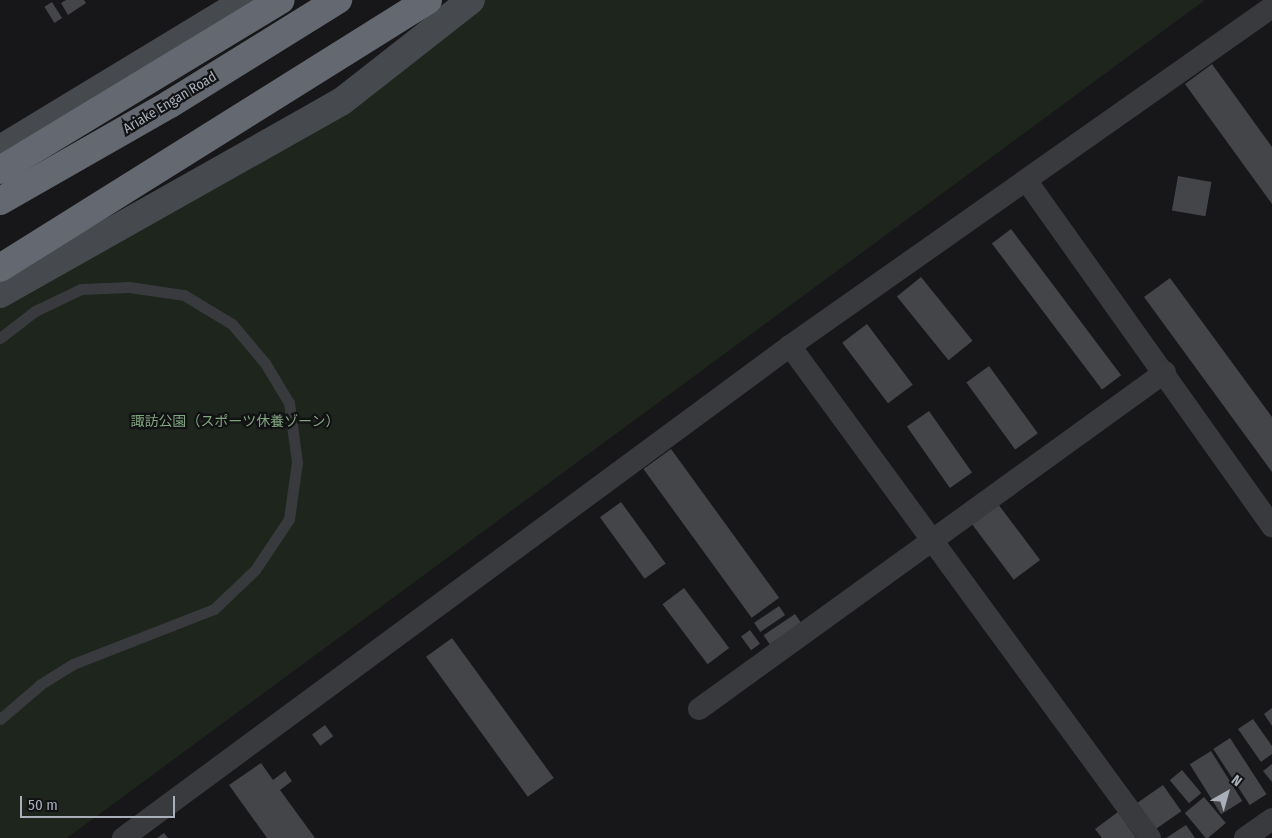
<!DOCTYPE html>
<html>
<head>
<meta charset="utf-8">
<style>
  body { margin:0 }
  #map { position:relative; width:1272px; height:838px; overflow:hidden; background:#171719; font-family:"Fira Sans Condensed","Noto Sans JP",sans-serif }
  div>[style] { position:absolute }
  .green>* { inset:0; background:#1d251d }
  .building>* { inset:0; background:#434549; transform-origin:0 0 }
  .lane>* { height:11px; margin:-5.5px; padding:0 5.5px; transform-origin:5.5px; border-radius:5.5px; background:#383a3e }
  .street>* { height:22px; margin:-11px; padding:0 11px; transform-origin:11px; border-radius:11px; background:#383a3e }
  .secondary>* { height:28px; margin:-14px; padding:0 14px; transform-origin:14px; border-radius:14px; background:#46494e }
  .highway>* { height:28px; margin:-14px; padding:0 14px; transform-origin:14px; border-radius:14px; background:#646870 }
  span { translate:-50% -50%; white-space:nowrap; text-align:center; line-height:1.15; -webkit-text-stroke:4.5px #121214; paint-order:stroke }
  .street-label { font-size:14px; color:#a9b0ba }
  .park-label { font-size:14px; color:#81a57f }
  .north { position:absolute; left:1202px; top:768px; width:50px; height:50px; -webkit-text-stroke:4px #121214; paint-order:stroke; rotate:38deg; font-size:14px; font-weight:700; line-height:20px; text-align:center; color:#a9b0ba }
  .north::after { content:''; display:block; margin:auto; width:18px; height:22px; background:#a9b0ba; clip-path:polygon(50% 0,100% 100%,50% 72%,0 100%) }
  .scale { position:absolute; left:20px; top:796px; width:155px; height:22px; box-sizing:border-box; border:2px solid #a9b0ba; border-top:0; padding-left:6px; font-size:15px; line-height:18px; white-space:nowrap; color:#a9b0ba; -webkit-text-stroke:4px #121214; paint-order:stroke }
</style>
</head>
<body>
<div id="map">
  <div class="green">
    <div style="clip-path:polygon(482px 0,1205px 0,67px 838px,0 838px,0 289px)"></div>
  </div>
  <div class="building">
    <div style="clip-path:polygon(66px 0,84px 0,86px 3px,68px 15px,61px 3px)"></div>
    <div style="left:52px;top:2px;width:19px;height:9px;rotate:58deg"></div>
    <div style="clip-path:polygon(1212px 64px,1272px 147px,1272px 204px,1185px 84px)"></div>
    <div style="left:1178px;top:176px;width:34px;height:35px;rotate:10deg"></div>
    <div style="left:1011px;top:229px;width:183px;height:24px;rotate:53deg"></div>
    <div style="left:921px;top:277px;width:82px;height:31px;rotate:51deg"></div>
    <div style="clip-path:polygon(1170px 278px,1272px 417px,1272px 472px,1144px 297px)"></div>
    <div style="left:867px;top:324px;width:76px;height:31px;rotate:53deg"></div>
    <div style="left:989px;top:366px;width:83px;height:28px;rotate:54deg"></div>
    <div style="left:929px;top:411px;width:75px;height:27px;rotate:55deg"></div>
    <div style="left:671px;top:449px;width:184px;height:34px;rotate:54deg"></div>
    <div style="left:995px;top:500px;width:75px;height:33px;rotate:53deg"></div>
    <div style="left:621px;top:502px;width:76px;height:26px;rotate:54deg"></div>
    <div style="left:684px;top:588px;width:75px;height:27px;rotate:53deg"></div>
    <div style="left:779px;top:606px;width:11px;height:30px;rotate:56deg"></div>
    <div style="left:795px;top:614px;width:11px;height:38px;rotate:56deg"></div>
    <div style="left:750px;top:630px;width:17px;height:11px;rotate:54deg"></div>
    <div style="left:452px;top:638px;width:173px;height:32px;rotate:54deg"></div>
    <div style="clip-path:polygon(1272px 708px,1272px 726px,1264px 714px)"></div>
    <div style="clip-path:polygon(1253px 719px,1272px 746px,1272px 754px,1261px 762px,1238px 729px)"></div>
    <div style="left:325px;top:725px;width:14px;height:16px;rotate:54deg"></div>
    <div style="left:1230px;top:738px;width:67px;height:20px;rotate:57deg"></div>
    <div style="left:1211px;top:751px;width:59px;height:25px;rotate:58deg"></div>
    <div style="clip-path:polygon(261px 763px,273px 780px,285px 771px,292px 781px,280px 790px,315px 838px,267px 838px,229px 785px)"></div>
    <div style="clip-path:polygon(1272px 764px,1272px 782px,1263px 771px)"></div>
    <div style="left:1182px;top:770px;width:30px;height:16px;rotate:50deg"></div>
    <div style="left:1163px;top:785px;width:32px;height:32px;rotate:55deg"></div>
    <div style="left:1204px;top:797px;width:34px;height:25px;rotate:50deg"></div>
    <div style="clip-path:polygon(1118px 812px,1136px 838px,1102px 838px,1095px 829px)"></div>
    <div style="clip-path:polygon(1186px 825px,1195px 838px,1166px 838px)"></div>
    <div style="clip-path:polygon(164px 833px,168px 838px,157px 838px)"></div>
  </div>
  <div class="lane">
    <div style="left:0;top:338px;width:44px;rotate:-37.6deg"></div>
    <div style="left:35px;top:311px;width:51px;rotate:-25.6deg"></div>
    <div style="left:81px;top:289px;width:48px;rotate:-2.4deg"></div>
    <div style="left:129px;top:287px;width:56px;rotate:8.3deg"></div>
    <div style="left:184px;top:295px;width:56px;rotate:31.1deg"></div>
    <div style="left:232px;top:324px;width:51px;rotate:49.8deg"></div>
    <div style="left:265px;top:363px;width:47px;rotate:59deg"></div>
    <div style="left:289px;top:403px;width:60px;rotate:82.3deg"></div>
    <div style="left:297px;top:462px;width:58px;rotate:98deg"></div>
    <div style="left:289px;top:519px;width:61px;rotate:123.7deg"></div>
    <div style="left:255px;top:570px;width:57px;rotate:136.4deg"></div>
    <div style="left:214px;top:609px;width:151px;rotate:158.7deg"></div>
    <div style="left:73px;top:664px;width:39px;rotate:148deg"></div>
    <div style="left:40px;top:685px;width:52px;rotate:139.6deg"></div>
  </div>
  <div class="street">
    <div style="left:1026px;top:180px;width:425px;rotate:54.6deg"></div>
    <div style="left:699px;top:709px;width:575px;rotate:-35.87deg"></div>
    <div style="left:123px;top:838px;width:829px;rotate:-36.41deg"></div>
    <div style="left:1150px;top:838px;width:610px;rotate:-126.19deg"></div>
    <div style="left:790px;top:346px;width:589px;rotate:-35.12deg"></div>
    <div style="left:1245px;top:838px;width:33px;rotate:-35deg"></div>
  </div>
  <div class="secondary">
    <div style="left:0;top:149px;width:288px;rotate:-31.2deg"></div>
    <div style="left:0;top:294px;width:391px;rotate:-29.4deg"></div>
    <div style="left:341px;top:102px;width:165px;rotate:-38.1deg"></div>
  </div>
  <div class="highway">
    <div style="left:0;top:170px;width:328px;rotate:-31.2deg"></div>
    <div style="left:0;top:201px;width:196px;rotate:-29.7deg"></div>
    <div style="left:170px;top:104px;width:198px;rotate:-31.8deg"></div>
    <div style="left:0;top:268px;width:505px;rotate:-32.05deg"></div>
  </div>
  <div class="street-label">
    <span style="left:170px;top:103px;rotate:-31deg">Ariake Engan Road</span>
  </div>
  <div class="park-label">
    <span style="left:235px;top:422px">諏訪公園（スポーツ休養ゾーン）</span>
  </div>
  <div class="north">N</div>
  <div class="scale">50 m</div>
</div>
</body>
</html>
